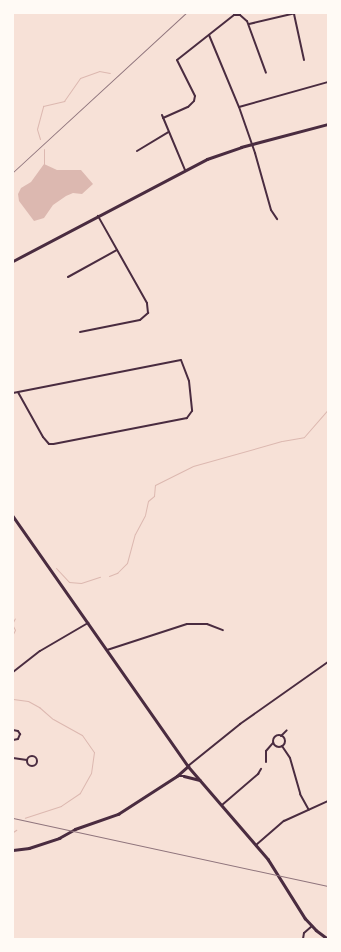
<!DOCTYPE html>
<html>
<head>
<meta charset="utf-8">
<style>
  body { margin:0 }
  #map { position:relative; width:341px; height:952px; overflow:hidden; background:#f7e1d7; font-family:"Work Sans",sans-serif }
  div>[style] { position:absolute }
  .water>* { inset:0; background:#dcb8b0 }
  .stream>* { height:1px; margin:-0.5px; padding:0 0.5px; transform-origin:0.5px; border-radius:0.5px; background:#dcb8b0 }
  .minor>* { height:2px; margin:-1px; padding:0 1px; transform-origin:1px; border-radius:1px; background:#4a2c40 }
  .minor>.ring { margin:-1px; padding:0; box-sizing:content-box; background:none; border:2px solid #4a2c40; border-radius:50% }
  .tertiary>* { height:2.5px; margin:-1.25px; padding:0 1.25px; transform-origin:1.25px; border-radius:1.25px; background:#4a2c40 }
  .secondary>* { height:2.5px; margin:-1.25px; padding:0 1.25px; transform-origin:1.25px; border-radius:1.25px; background:#4a2c40 }
  .rail>* { height:1px; margin:-0.5px; padding:0 0.5px; transform-origin:0.5px; border-radius:0.5px; background:#8f747c }
  span { translate:-50% -50%; white-space:nowrap; text-align:center; line-height:1.15; -webkit-text-stroke:4px #fffaf5; paint-order:stroke }
  .frame { position:absolute; inset:0; border:14px solid #fffaf5; pointer-events:none }
</style>
</head>
<body>
<div id="map">
  <div class="water">
    <div style="clip-path:polygon(44px 164px,57px 170px,81px 170px,93px 184px,82px 194px,73px 193px,66px 196px,53px 205px,44px 218px,34px 221px,19px 201px,18px 194px,21px 188px,31px 182px)"></div>
  </div>
  <div class="stream">
    <div style="left:40px;top:139px;width:10px;rotate:-107deg"></div>
    <div style="left:37px;top:129px;width:24px;rotate:-75deg"></div>
    <div style="left:43px;top:106px;width:22px;rotate:-13deg"></div>
    <div style="left:64px;top:101px;width:28px;rotate:-55deg"></div>
    <div style="left:80px;top:78px;width:20px;rotate:-20deg"></div>
    <div style="left:99px;top:71px;width:11px;rotate:10deg"></div>
    <div style="left:44px;top:165px;width:16px;rotate:-90deg"></div>
    <div style="left:56px;top:568px;width:19px;rotate:47deg"></div>
    <div style="left:69px;top:582px;width:12px;rotate:5deg"></div>
    <div style="left:81px;top:583px;width:20px;rotate:-18deg"></div>
    <div style="left:109px;top:576px;width:9px;rotate:-21deg"></div>
    <div style="left:117px;top:573px;width:14px;rotate:-45deg"></div>
    <div style="left:127px;top:563px;width:30px;rotate:-75deg"></div>
    <div style="left:135px;top:534px;width:21px;rotate:-62deg"></div>
    <div style="left:145px;top:515px;width:14px;rotate:-78deg"></div>
    <div style="left:148px;top:501px;width:8px;rotate:-40deg"></div>
    <div style="left:154px;top:496px;width:11px;rotate:-85deg"></div>
    <div style="left:155px;top:485px;width:42px;rotate:-26.6deg"></div>
    <div style="left:193px;top:466px;width:92px;rotate:-15.7deg"></div>
    <div style="left:282px;top:441px;width:22px;rotate:-10deg"></div>
    <div style="left:304px;top:437px;width:37px;rotate:-49deg"></div>
    <div style="left:13px;top:622px;width:4px;rotate:-63deg"></div>
    <div style="left:13px;top:626px;width:4px;rotate:63deg"></div>
    <div style="left:15px;top:630px;width:4px;rotate:117deg"></div>
    <div style="left:13px;top:699px;width:15px;rotate:8deg"></div>
    <div style="left:28px;top:701px;width:13px;rotate:29deg"></div>
    <div style="left:39px;top:707px;width:18px;rotate:41deg"></div>
    <div style="left:53px;top:719px;width:33px;rotate:29deg"></div>
    <div style="left:82px;top:735px;width:21px;rotate:55deg"></div>
    <div style="left:94px;top:752px;width:21px;rotate:98deg"></div>
    <div style="left:91px;top:773px;width:23px;rotate:119deg"></div>
    <div style="left:80px;top:793px;width:23px;rotate:146deg"></div>
    <div style="left:61px;top:806px;width:38px;rotate:162deg"></div>
    <div style="left:13px;top:832px;width:4px;rotate:-34deg"></div>
  </div>
  <div class="minor">
    <div style="left:294px;top:14px;width:47px;rotate:77.7deg"></div>
    <div style="left:249px;top:24px;width:48px;rotate:-13.2deg"></div>
    <div style="left:209px;top:35px;width:78px;rotate:67.4deg"></div>
    <div style="left:239px;top:107px;width:49px;rotate:70.8deg"></div>
    <div style="left:255px;top:153px;width:59px;rotate:74.3deg"></div>
    <div style="left:271px;top:210px;width:11px;rotate:56deg"></div>
    <div style="left:239px;top:107px;width:92px;rotate:-15.7deg"></div>
    <div style="left:162px;top:115px;width:60px;rotate:67.3deg"></div>
    <div style="left:163px;top:118px;width:27px;rotate:-24deg"></div>
    <div style="left:188px;top:107px;width:8px;rotate:-45deg"></div>
    <div style="left:194px;top:101px;width:5px;rotate:-79deg"></div>
    <div style="left:195px;top:96px;width:40px;rotate:-116.6deg"></div>
    <div style="left:177px;top:60px;width:73px;rotate:-38.3deg"></div>
    <div style="left:234px;top:15px;width:6px"></div>
    <div style="left:240px;top:15px;width:9px;rotate:41deg"></div>
    <div style="left:247px;top:21px;width:55px;rotate:69.9deg"></div>
    <div style="left:137px;top:151px;width:37px;rotate:-31deg"></div>
    <div style="left:68px;top:277px;width:56px;rotate:-28.9deg"></div>
    <div style="left:80px;top:332px;width:61px;rotate:-11.3deg"></div>
    <div style="left:140px;top:320px;width:11px;rotate:-41deg"></div>
    <div style="left:148px;top:313px;width:10px;rotate:-96deg"></div>
    <div style="left:147px;top:303px;width:100px;rotate:-119.4deg"></div>
    <div style="left:13px;top:393px;width:171px;rotate:-11.1deg"></div>
    <div style="left:181px;top:360px;width:22px;rotate:69deg"></div>
    <div style="left:189px;top:381px;width:30px;rotate:84deg"></div>
    <div style="left:192px;top:411px;width:9px;rotate:126deg"></div>
    <div style="left:187px;top:418px;width:136px;rotate:169deg"></div>
    <div style="left:53px;top:444px;width:4px;rotate:180deg"></div>
    <div style="left:49px;top:444px;width:9px;rotate:-131deg"></div>
    <div style="left:43px;top:437px;width:51px;rotate:-119.1deg"></div>
    <div style="left:107px;top:650px;width:84px;rotate:-18deg"></div>
    <div style="left:187px;top:624px;width:20px"></div>
    <div style="left:207px;top:624px;width:17px;rotate:21deg"></div>
    <div style="left:13px;top:672px;width:34px;rotate:-38deg"></div>
    <div style="left:40px;top:651px;width:56px;rotate:-30.3deg"></div>
    <div style="left:13px;top:730px;width:5px;rotate:11deg"></div>
    <div style="left:18px;top:731px;width:4px;rotate:56deg"></div>
    <div style="left:20px;top:734px;width:5px;rotate:112deg"></div>
    <div style="left:18px;top:739px;width:5px;rotate:169deg"></div>
    <div class="ring" style="left:273px;top:735px;width:10px;height:10px"></div>
    <div style="left:281px;top:736px;width:8px;rotate:-45deg"></div>
    <div style="left:282px;top:746px;width:14px;rotate:56deg"></div>
    <div style="left:290px;top:758px;width:37px;rotate:74deg"></div>
    <div style="left:300px;top:794px;width:18px;rotate:61deg"></div>
    <div class="ring" style="left:27px;top:756px;width:8px;height:8px"></div>
    <div style="left:13px;top:758px;width:14px;rotate:8deg"></div>
    <div style="left:266px;top:762px;width:11px;rotate:-90deg"></div>
    <div style="left:266px;top:751px;width:11px;rotate:-49deg"></div>
    <div style="left:188px;top:766px;width:67px;rotate:-38.9deg"></div>
    <div style="left:240px;top:724px;width:108px;rotate:-35.2deg"></div>
    <div style="left:222px;top:805px;width:48px;rotate:-40.7deg"></div>
    <div style="left:258px;top:774px;width:6px;rotate:-59deg"></div>
    <div style="left:256px;top:845px;width:37px;rotate:-41deg"></div>
    <div style="left:284px;top:821px;width:48px;rotate:-24.4deg"></div>
    <div style="left:303px;top:939px;width:6px;rotate:-81deg"></div>
    <div style="left:304px;top:933px;width:11px;rotate:-41deg"></div>
  </div>
  <div class="tertiary">
    <div style="left:177px;top:776px;width:7px"></div>
    <div style="left:184px;top:776px;width:16px;rotate:14deg"></div>
    <div style="left:13px;top:850px;width:16px;rotate:-7deg"></div>
    <div style="left:29px;top:848px;width:32px;rotate:-18deg"></div>
    <div style="left:59px;top:838px;width:18px;rotate:-29deg"></div>
    <div style="left:75px;top:829px;width:46px;rotate:-19.2deg"></div>
    <div style="left:118px;top:814px;width:70px;rotate:-32.8deg"></div>
    <div style="left:177px;top:776px;width:15px;rotate:-42deg"></div>
  </div>
  <div class="secondary">
    <div style="left:13px;top:261px;width:219px;rotate:-27.7deg"></div>
    <div style="left:207px;top:159px;width:36px;rotate:-19deg"></div>
    <div style="left:241px;top:147px;width:90px;rotate:-14.8deg"></div>
    <div style="left:13px;top:516px;width:305px;rotate:55deg"></div>
    <div style="left:188px;top:766px;width:123px;rotate:49.3deg"></div>
    <div style="left:268px;top:859px;width:70px;rotate:57.9deg"></div>
    <div style="left:305px;top:918px;width:16px;rotate:47deg"></div>
    <div style="left:316px;top:930px;width:15px;rotate:37deg"></div>
  </div>
  <div class="rail">
    <div style="left:13px;top:172px;width:235px;rotate:-42.6deg"></div>
    <div style="left:13px;top:818px;width:322px;rotate:12.2deg"></div>
  </div>
  <div class="frame"></div>
</div>
</body>
</html>
